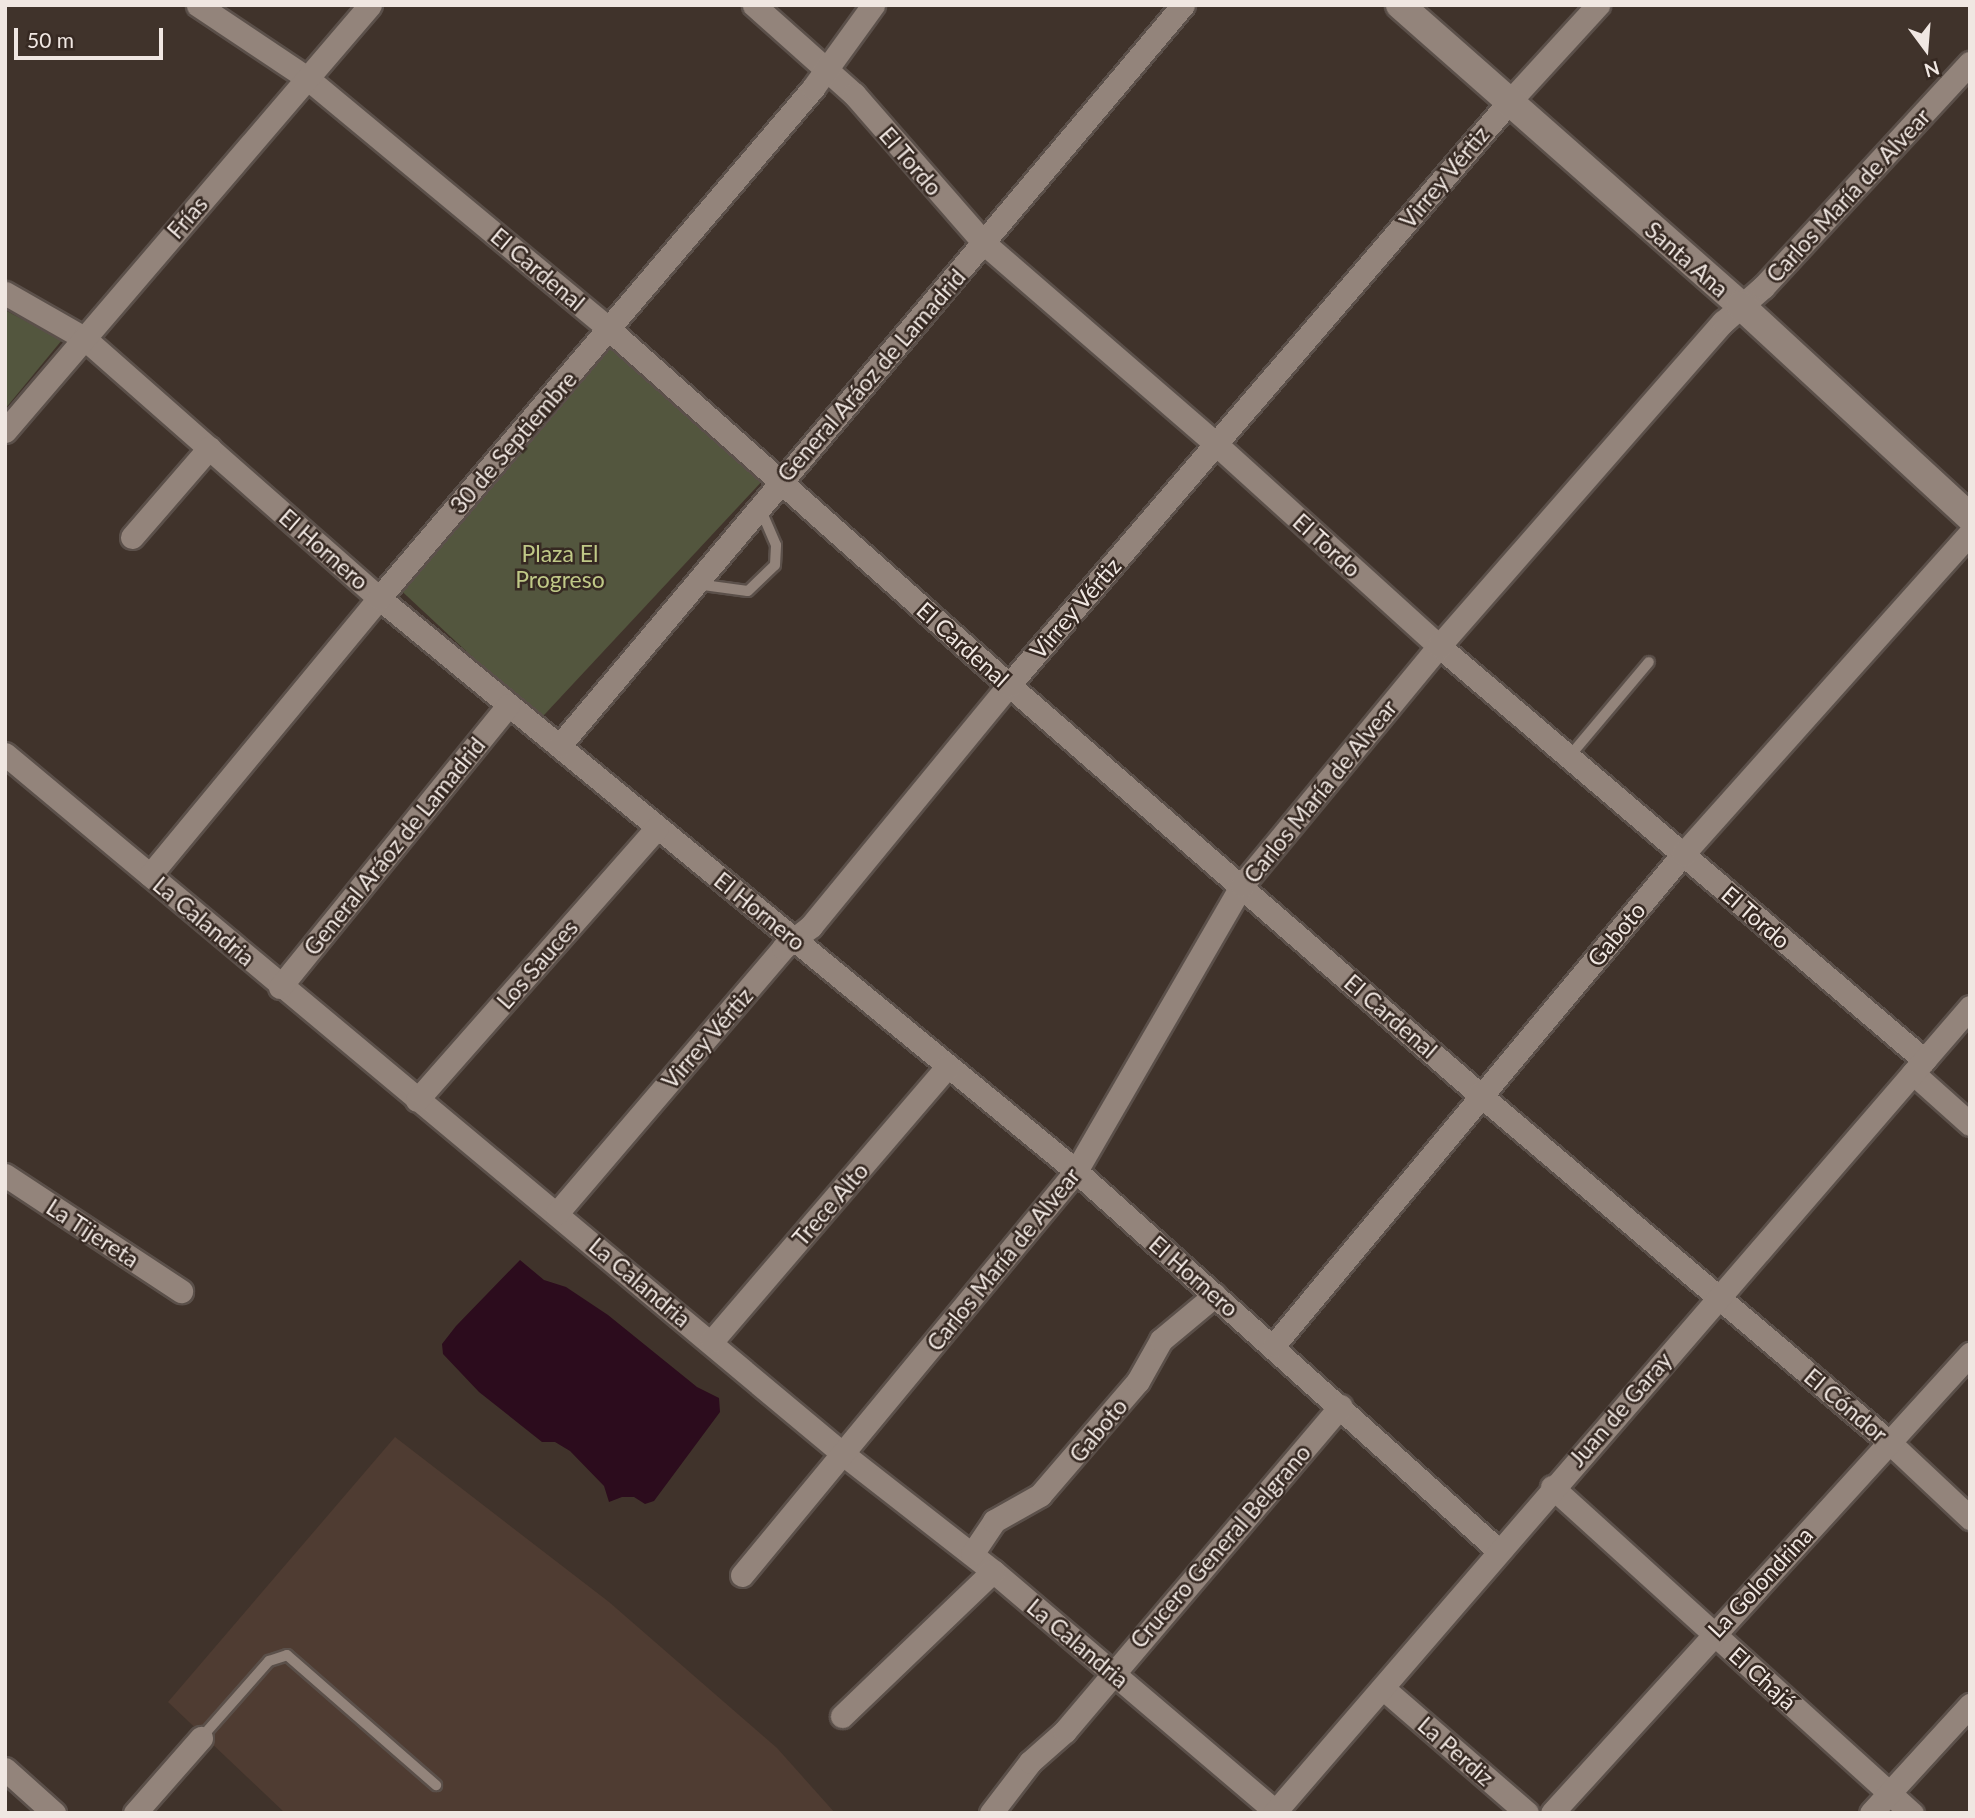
<!DOCTYPE html>
<html>
<head>
<meta charset="utf-8">
<style>
  body { margin:0 }
  #map { position:relative; width:1975px; height:1818px; overflow:hidden; background:#40332b; font-family:Lato,sans-serif }
  div>[style] { position:absolute }
  .built>* { inset:0; background:#4f3c32 }
  .green>* { inset:0; background:#53563e; transform-origin:0 0 }
  .water>* { inset:0; background:#2c0c1d }
  .roads { filter:drop-shadow(2px 0 #5b504a) drop-shadow(-2px 0 #5b504a) drop-shadow(0 2px #5b504a) drop-shadow(0 -2px #5b504a) }
  .service>* { height:10px; margin:-5px; padding:0 5px; transform-origin:5px; border-radius:5px; background:#93847b }
  .minor>* { height:23px; margin:-11.5px; padding:0 11.5px; transform-origin:11.5px; border-radius:11.5px; background:#93847b }
  .tertiary>* { height:28px; margin:-14px; padding:0 14px; transform-origin:14px; border-radius:14px; background:#93847b }
  span { translate:-50% -50%; white-space:nowrap; text-align:center; line-height:1.15; -webkit-text-stroke:5px #362922; paint-order:stroke }
  .street-label { font-size:23px; color:#f0e7e2 }
  .park-label { font-size:23px; color:#c0c987 }
  .frame { position:absolute; inset:0; border:7px solid #f0e7e2; pointer-events:none }
  .north { position:absolute; left:1891px; top:14px; width:70px; height:70px; -webkit-text-stroke:5px #362922; paint-order:stroke; rotate:164deg; font-size:19px; font-weight:700; line-height:28px; text-align:center; color:#f0e7e2 }
  .north::after { content:''; display:block; margin:auto; width:24px; height:32px; background:#f0e7e2; clip-path:polygon(50% 0,100% 100%,50% 72%,0 100%) }
  .scale { position:absolute; left:14px; top:28px; width:149px; height:32px; box-sizing:border-box; border:4px solid #f0e7e2; border-top:0; padding-left:9px; font-size:21px; line-height:24px; white-space:nowrap; color:#f0e7e2; -webkit-text-stroke:5px #362922; paint-order:stroke }
</style>
</head>
<body>
<div id="map">
  <div class="built">
    <div style="clip-path:polygon(395px 1437px,609px 1602px,777px 1748px,835px 1813px,285px 1813px,168px 1702px)"></div>
  </div>
  <div class="green">
    <div style="clip-path:polygon(5px 310px,62px 340px,5px 409px)"></div>
    <div style="left:612px;top:340px;width:206px;height:327px;rotate:43deg"></div>
  </div>
  <div class="water">
    <div style="clip-path:polygon(520px 1260px,544px 1280px,566px 1287px,608px 1315px,697px 1387px,719px 1398px,720px 1412px,654px 1501px,645px 1504px,634px 1497px,622px 1497px,609px 1502px,604px 1486px,570px 1451px,555px 1442px,542px 1442px,479px 1392px,443px 1354px,442px 1344px,456px 1326px)"></div>
  </div>
  <div class="roads">
    <div class="service">
      <div style="left:696px;top:584px;width:52px;rotate:7.7deg"></div>
      <div style="left:748px;top:591px;width:37px;rotate:-44deg"></div>
      <div style="left:775px;top:565px;width:20px;rotate:-87deg"></div>
      <div style="left:776px;top:545px;width:40px;rotate:-113.4deg"></div>
      <div style="left:1569px;top:757px;width:124px;rotate:-49.9deg"></div>
      <div style="left:201px;top:1738px;width:103px;rotate:-48.6deg"></div>
      <div style="left:269px;top:1661px;width:19px;rotate:-18deg"></div>
      <div style="left:287px;top:1655px;width:198px;rotate:41.1deg"></div>
    </div>
    <div class="minor">
      <div style="left:198px;top:5px;width:131px;rotate:33.8deg"></div>
      <div style="left:307px;top:78px;width:394px;rotate:39.7deg"></div>
      <div style="left:610px;top:330px;width:534px;rotate:41.66deg"></div>
      <div style="left:1009px;top:685px;width:623px;rotate:41.03deg"></div>
      <div style="left:1479px;top:1094px;width:538px;rotate:40.32deg"></div>
      <div style="left:1889px;top:1442px;width:111px;rotate:43.2deg"></div>
      <div style="left:754px;top:5px;width:134px;rotate:41.7deg"></div>
      <div style="left:854px;top:94px;width:199px;rotate:48.9deg"></div>
      <div style="left:985px;top:244px;width:307px;rotate:40.9deg"></div>
      <div style="left:1217px;top:445px;width:299px;rotate:42.2deg"></div>
      <div style="left:1439px;top:646px;width:638px;rotate:40.48deg"></div>
      <div style="left:5px;top:293px;width:91px;rotate:29.7deg"></div>
      <div style="left:84px;top:338px;width:393px;rotate:41.4deg"></div>
      <div style="left:379px;top:598px;width:902px;rotate:39.42deg"></div>
      <div style="left:1076px;top:1171px;width:567px;rotate:41.93deg"></div>
      <div style="left:5px;top:431px;width:561px;rotate:-49.41deg"></div>
      <div style="left:132px;top:537px;width:118px;rotate:-49.1deg"></div>
      <div style="left:560px;top:745px;width:967px;rotate:-49.91deg"></div>
      <div style="left:5px;top:754px;width:1092px;rotate:39.87deg"></div>
      <div style="left:843px;top:1454px;width:190px;rotate:38deg"></div>
      <div style="left:993px;top:1571px;width:370px;rotate:40.4deg"></div>
      <div style="left:150px;top:875px;width:359px;rotate:-50.4deg"></div>
      <div style="left:379px;top:598px;width:670px;rotate:-49.6deg"></div>
      <div style="left:813px;top:88px;width:102px;rotate:-54.1deg"></div>
      <div style="left:280px;top:987px;width:363px;rotate:-51deg"></div>
      <div style="left:1913px;top:1073px;width:76px;rotate:41.8deg"></div>
      <div style="left:417px;top:1100px;width:363px;rotate:-48.6deg"></div>
      <div style="left:5px;top:1175px;width:211px;rotate:33.4deg"></div>
      <div style="left:557px;top:1213px;width:348px;rotate:-49.5deg"></div>
      <div style="left:783px;top:948px;width:36px;rotate:-38deg"></div>
      <div style="left:811px;top:926px;width:312px;rotate:-50.6deg"></div>
      <div style="left:1009px;top:685px;width:768px;rotate:-49.38deg"></div>
      <div style="left:1509px;top:102px;width:132px;rotate:-47.5deg"></div>
      <div style="left:712px;top:1341px;width:362px;rotate:-49.4deg"></div>
      <div style="left:1274px;top:1345px;width:639px;rotate:-50.21deg"></div>
      <div style="left:1683px;top:854px;width:431px;rotate:-48.2deg"></div>
      <div style="left:1552px;top:1487px;width:486px;rotate:42.2deg"></div>
      <div style="left:972px;top:1554px;width:40px;rotate:-56deg"></div>
      <div style="left:994px;top:1521px;width:53px;rotate:-29.5deg"></div>
      <div style="left:1040px;top:1495px;width:150px;rotate:-49.3deg"></div>
      <div style="left:1138px;top:1381px;width:47px;rotate:-60.7deg"></div>
      <div style="left:1161px;top:1340px;width:70px;rotate:-39.8deg"></div>
      <div style="left:742px;top:1575px;width:524px;rotate:-50.42deg"></div>
      <div style="left:1076px;top:1171px;width:331px;rotate:-59.9deg"></div>
      <div style="left:1242px;top:885px;width:310px;rotate:-50.5deg"></div>
      <div style="left:1439px;top:646px;width:431px;rotate:-48.8deg"></div>
      <div style="left:1723px;top:322px;width:53px;rotate:-41.2deg"></div>
      <div style="left:1763px;top:287px;width:305px;rotate:-47.3deg"></div>
      <div style="left:1384px;top:1689px;width:189px;rotate:40.9deg"></div>
      <div style="left:842px;top:1716px;width:209px;rotate:-43.8deg"></div>
      <div style="left:5px;top:1769px;width:66px;rotate:41.9deg"></div>
      <div style="left:135px;top:1813px;width:100px;rotate:-48.7deg"></div>
      <div style="left:991px;top:1813px;width:64px;rotate:-52.6deg"></div>
      <div style="left:1030px;top:1762px;width:47px;rotate:-41.5deg"></div>
      <div style="left:1065px;top:1731px;width:426px;rotate:-49.7deg"></div>
      <div style="left:1274px;top:1813px;width:1065px;rotate:-49.19deg"></div>
      <div style="left:1552px;top:1813px;width:621px;rotate:-47.68deg"></div>
      <div style="left:1871px;top:1813px;width:147px;rotate:-47.5deg"></div>
    </div>
    <div class="tertiary">
      <div style="left:1400px;top:5px;width:453px;rotate:41.4deg"></div>
      <div style="left:1740px;top:305px;width:313px;rotate:42.7deg"></div>
    </div>
  </div>
  <div class="street-label">
    <span style="left:911px;top:161px;rotate:49deg">El Tordo</span>
    <span style="left:1444px;top:177px;rotate:-50deg">Virrey Vértiz</span>
    <span style="left:1848px;top:195px;rotate:-47deg">Carlos María de Alvear</span>
    <span style="left:187px;top:217px;rotate:-49deg">Frías</span>
    <span style="left:1687px;top:259px;rotate:41deg">Santa Ana</span>
    <span style="left:538px;top:269px;rotate:40deg">El Cardenal</span>
    <span style="left:871px;top:375px;rotate:-49deg">General Aráoz de Lamadrid</span>
    <span style="left:513px;top:442px;rotate:-49deg">30 de Septiembre</span>
    <span style="left:1327px;top:545px;rotate:42deg">El Tordo</span>
    <span style="left:324px;top:549px;rotate:41deg">El Hornero</span>
    <span style="left:1075px;top:608px;rotate:-49deg">Virrey Vértiz</span>
    <span style="left:963px;top:644px;rotate:42deg">El Cardenal</span>
    <span style="left:1320px;top:791px;rotate:-51deg">Carlos María de Alvear</span>
    <span style="left:394px;top:846px;rotate:-51deg">General Aráoz de Lamadrid</span>
    <span style="left:760px;top:911px;rotate:39deg">El Hornero</span>
    <span style="left:1756px;top:917px;rotate:41deg">El Tordo</span>
    <span style="left:204px;top:921px;rotate:40deg">La Calandria</span>
    <span style="left:1616px;top:934px;rotate:-50deg">Gaboto</span>
    <span style="left:537px;top:964px;rotate:-49deg">Los Sauces</span>
    <span style="left:1391px;top:1016px;rotate:41deg">El Cardenal</span>
    <span style="left:707px;top:1038px;rotate:-49deg">Virrey Vértiz</span>
    <span style="left:830px;top:1204px;rotate:-49deg">Trece Alto</span>
    <span style="left:93px;top:1233px;rotate:33deg">La Tijereta</span>
    <span style="left:1003px;top:1259px;rotate:-51deg">Carlos María de Alvear</span>
    <span style="left:1194px;top:1276px;rotate:41deg">El Hornero</span>
    <span style="left:640px;top:1282px;rotate:40deg">La Calandria</span>
    <span style="left:1846px;top:1405px;rotate:40deg">El Cóndor</span>
    <span style="left:1620px;top:1409px;rotate:-49deg">Juan de Garay</span>
    <span style="left:1098px;top:1430px;rotate:-50deg">Gaboto</span>
    <span style="left:1220px;top:1546px;rotate:-49deg">Crucero General Belgrano</span>
    <span style="left:1760px;top:1582px;rotate:-47deg">La Golondrina</span>
    <span style="left:1078px;top:1643px;rotate:40deg">La Calandria</span>
    <span style="left:1763px;top:1678px;rotate:42deg">El Chajá</span>
    <span style="left:1456px;top:1751px;rotate:41deg">La Perdiz</span>
  </div>
  <div class="park-label">
    <span style="left:560px;top:566px">Plaza El<br>Progreso</span>
  </div>
  <div class="frame"></div>
  <div class="north">N</div>
  <div class="scale">50 m</div>
</div>
</body>
</html>
